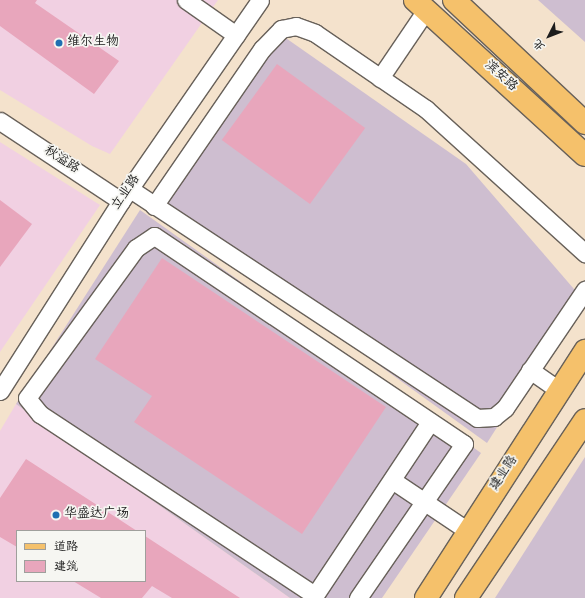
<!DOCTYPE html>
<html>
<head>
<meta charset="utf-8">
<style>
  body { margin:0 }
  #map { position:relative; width:585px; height:598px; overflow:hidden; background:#f4e2cc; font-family:"Gochi Hand","LXGW WenKai TC",sans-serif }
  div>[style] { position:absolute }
  .built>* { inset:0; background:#f1d0e2 }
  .industrial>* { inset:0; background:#cebed0 }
  .building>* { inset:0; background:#e8a6bc; transform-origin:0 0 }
  .roads { filter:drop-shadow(1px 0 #68615a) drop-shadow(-1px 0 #68615a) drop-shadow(0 1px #68615a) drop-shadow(0 -1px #68615a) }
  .minor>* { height:17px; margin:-8.5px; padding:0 8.5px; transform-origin:8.5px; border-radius:8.5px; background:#fff }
  .major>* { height:22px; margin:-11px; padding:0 11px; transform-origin:11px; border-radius:11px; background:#f5c16b }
  .dots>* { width:11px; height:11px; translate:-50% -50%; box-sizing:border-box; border:2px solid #f6f6f2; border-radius:50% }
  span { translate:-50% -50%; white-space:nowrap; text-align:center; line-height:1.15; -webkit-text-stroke:3.5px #f6f6f2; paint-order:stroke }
  .poi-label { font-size:13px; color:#1c1c1c }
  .left { translate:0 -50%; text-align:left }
  .street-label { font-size:13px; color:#1c1c1c }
  .legend { position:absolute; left:16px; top:530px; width:130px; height:52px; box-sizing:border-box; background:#f6f6f2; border:1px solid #9f9f9c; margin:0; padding:5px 7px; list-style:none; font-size:12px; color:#1c1c1c }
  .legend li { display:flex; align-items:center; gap:8px; height:20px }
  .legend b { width:20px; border:1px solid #9f9f9c }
  .north { position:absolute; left:529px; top:16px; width:40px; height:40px; -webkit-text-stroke:3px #f6f6f2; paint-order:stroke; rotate:228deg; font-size:11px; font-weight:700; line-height:16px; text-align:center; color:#1c1c1c }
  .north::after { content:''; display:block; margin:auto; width:14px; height:18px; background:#1c1c1c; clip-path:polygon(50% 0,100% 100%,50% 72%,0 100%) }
</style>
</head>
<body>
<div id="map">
  <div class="built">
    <div style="clip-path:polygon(0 0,218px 0,110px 154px,92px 146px,0 90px)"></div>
    <div style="clip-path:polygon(0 142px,100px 205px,0 352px)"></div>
    <div style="clip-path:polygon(evenodd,16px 404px,290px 598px,0 598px,0 431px,16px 404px,17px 531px,145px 531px,145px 581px,17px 581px,17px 531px)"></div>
  </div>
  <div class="industrial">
    <div style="clip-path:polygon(538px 0,585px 0,585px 42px)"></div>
    <div style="clip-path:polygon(270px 27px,466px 164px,580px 296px,487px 443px,151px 201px)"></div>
    <div style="clip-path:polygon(140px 210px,481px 453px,382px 598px,290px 598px,16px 404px)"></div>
    <div style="clip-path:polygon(585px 457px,585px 598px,495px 598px)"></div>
  </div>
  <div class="building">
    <div style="clip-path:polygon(0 0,37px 0,35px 3px,119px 61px,94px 94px,0 26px)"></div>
    <div style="left:277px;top:64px;width:109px;height:94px;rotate:36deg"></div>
    <div style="clip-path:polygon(0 200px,32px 224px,0 267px)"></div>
    <div style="clip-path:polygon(162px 258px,386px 407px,302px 534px,134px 422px,152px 396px,95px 359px)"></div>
    <div style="clip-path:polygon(26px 459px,137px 531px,17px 531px,17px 547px,0 537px,0 498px)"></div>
    <div style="clip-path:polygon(145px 536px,240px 598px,172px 598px,152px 586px,142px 598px,101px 598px,73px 581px,145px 581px)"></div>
  </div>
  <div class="roads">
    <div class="minor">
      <div style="left:186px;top:0;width:61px;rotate:35deg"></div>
      <div style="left:380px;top:78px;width:82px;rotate:-55.9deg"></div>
      <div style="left:0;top:121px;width:145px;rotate:33.5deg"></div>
      <div style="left:130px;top:189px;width:416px;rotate:33.4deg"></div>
      <div style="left:477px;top:418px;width:17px;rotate:-3deg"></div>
      <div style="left:494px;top:417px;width:14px;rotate:-39deg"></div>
      <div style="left:505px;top:408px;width:143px;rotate:-55.9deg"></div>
      <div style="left:154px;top:206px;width:191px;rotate:-55.5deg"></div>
      <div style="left:262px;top:49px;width:28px;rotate:-46deg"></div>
      <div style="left:281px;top:29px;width:15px;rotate:-11deg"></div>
      <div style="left:296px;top:26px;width:20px;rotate:20deg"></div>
      <div style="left:315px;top:33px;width:135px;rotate:34.4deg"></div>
      <div style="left:426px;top:109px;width:215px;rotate:42.2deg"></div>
      <div style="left:530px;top:370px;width:35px;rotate:35deg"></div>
      <div style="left:0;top:391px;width:225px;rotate:-57.5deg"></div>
      <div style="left:121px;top:201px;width:244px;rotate:-55.3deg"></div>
      <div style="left:392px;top:480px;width:92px;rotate:33.9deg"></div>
      <div style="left:358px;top:598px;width:187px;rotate:-55.5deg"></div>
      <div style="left:464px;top:444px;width:373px;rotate:-146.1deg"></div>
      <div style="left:154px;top:236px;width:22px;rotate:146deg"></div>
      <div style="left:136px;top:248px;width:185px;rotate:126deg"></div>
      <div style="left:27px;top:398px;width:21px;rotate:51deg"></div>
      <div style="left:40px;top:414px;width:329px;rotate:33.4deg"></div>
      <div style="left:315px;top:595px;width:208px;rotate:-56.4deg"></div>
    </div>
    <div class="major">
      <div style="left:415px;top:0;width:230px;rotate:42.4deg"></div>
      <div style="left:454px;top:0;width:180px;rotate:43.2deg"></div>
      <div style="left:426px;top:598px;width:294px;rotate:-57.2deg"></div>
      <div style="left:466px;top:598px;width:214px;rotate:-56.2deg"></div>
    </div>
  </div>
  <div class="dots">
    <div style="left:59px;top:43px;background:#1f6fb2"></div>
    <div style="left:56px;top:515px;background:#1f6fb2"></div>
  </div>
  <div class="poi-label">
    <span class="left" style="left:67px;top:43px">维尔生物</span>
    <span class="left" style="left:64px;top:515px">华盛达广场</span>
  </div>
  <div class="street-label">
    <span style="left:500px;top:77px;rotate:42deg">滨安路</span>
    <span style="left:61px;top:161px;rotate:33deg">秋溢路</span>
    <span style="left:127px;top:193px;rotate:-56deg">立业路</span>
    <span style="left:505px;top:474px;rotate:-57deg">建业路</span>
  </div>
  <ul class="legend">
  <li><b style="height:5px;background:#f5c16b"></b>道路</li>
  <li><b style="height:11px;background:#e8a6bc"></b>建筑</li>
  </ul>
  <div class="north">北</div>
</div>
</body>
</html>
